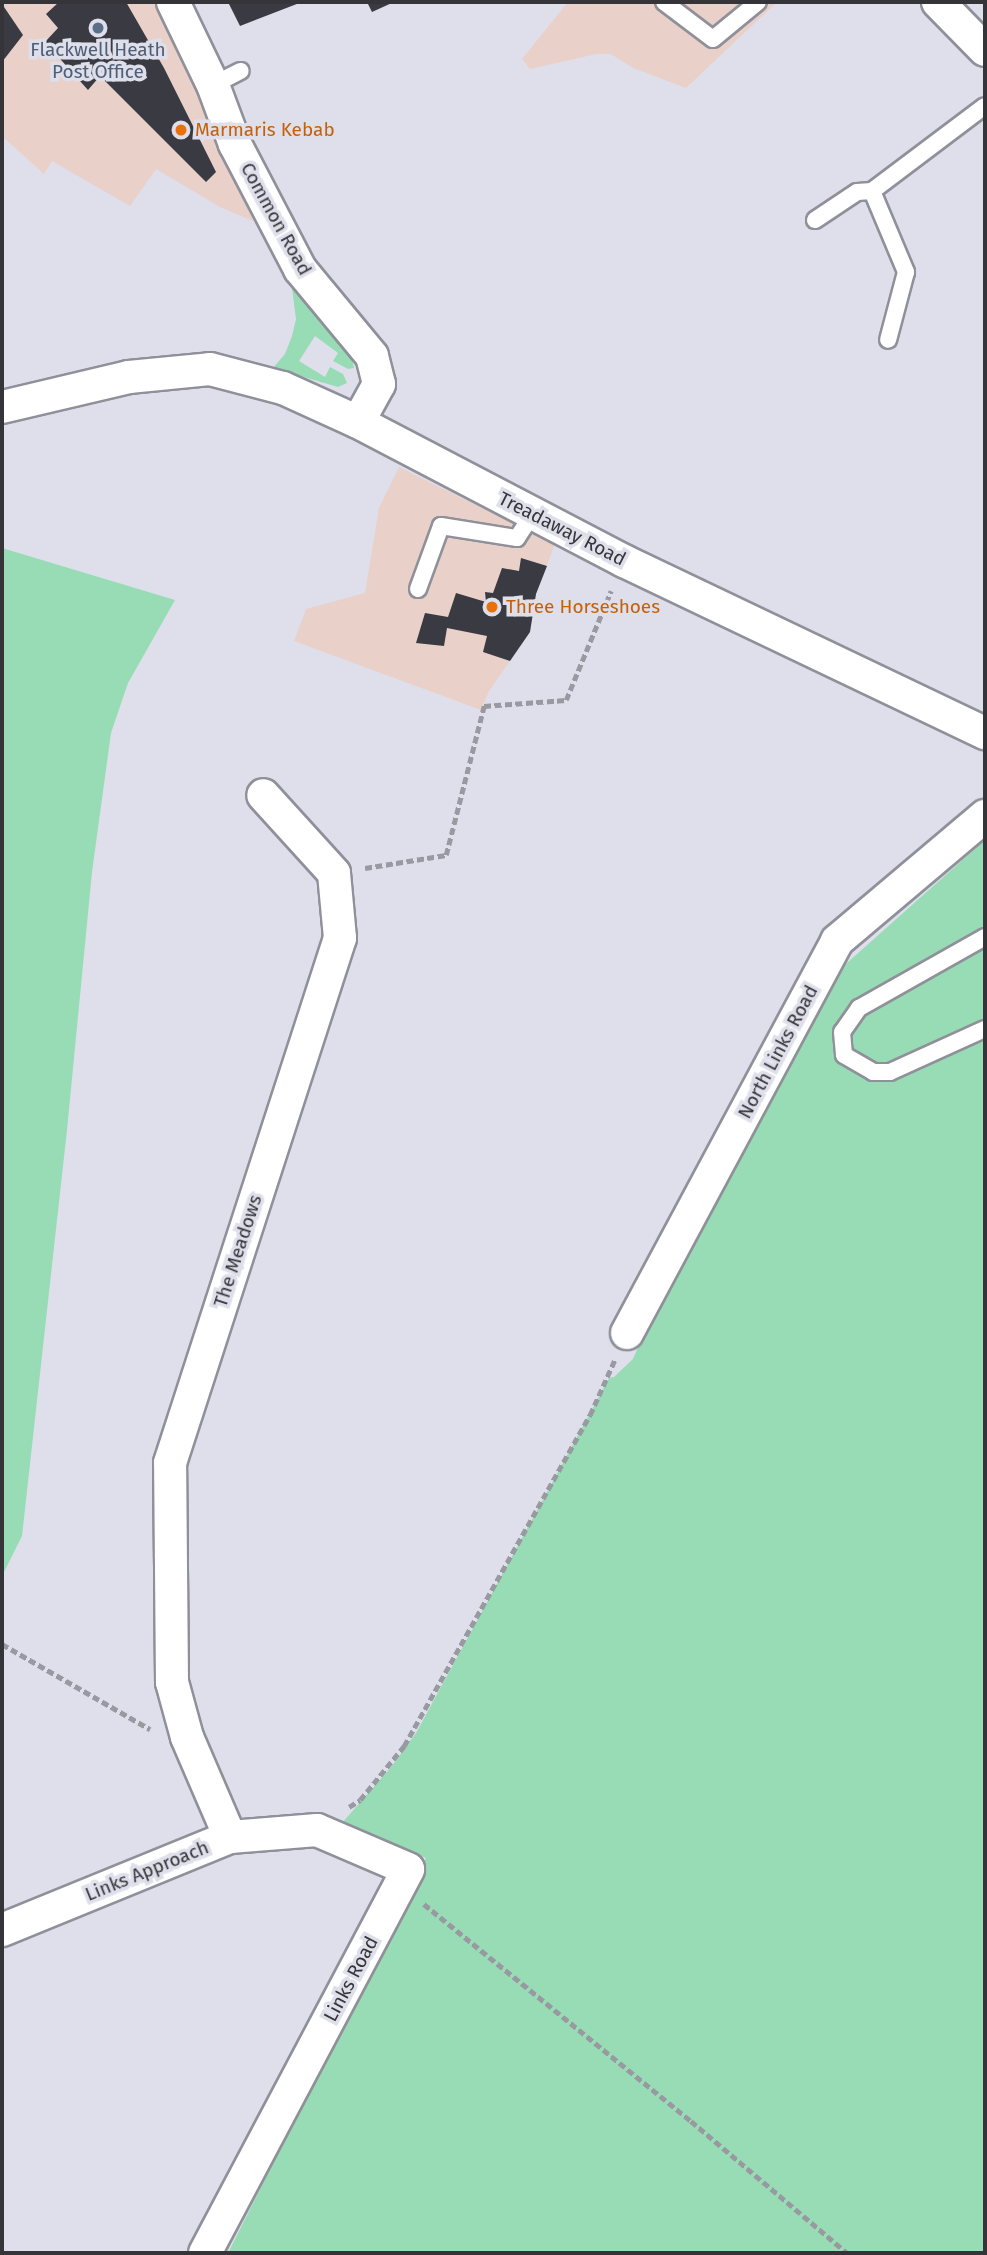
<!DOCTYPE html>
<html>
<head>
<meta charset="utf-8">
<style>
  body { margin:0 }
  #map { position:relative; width:987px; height:2255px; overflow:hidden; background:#dedfea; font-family:"Fira Sans",sans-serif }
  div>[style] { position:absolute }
  .commercial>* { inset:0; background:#e9d0c8 }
  .green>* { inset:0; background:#97dcb4 }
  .building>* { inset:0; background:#393a42 }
  .path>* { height:4.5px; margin-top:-2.25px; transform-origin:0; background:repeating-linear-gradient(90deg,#9999a2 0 7px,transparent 0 10.5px) }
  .roads { filter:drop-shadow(2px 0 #8f909a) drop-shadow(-2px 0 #8f909a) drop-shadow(0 2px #8f909a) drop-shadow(0 -2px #8f909a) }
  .service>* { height:16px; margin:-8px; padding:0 8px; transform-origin:8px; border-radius:8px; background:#fff }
  .minor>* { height:32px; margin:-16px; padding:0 16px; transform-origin:16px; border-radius:16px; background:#fff }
  .dots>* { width:19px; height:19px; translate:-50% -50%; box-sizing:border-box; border:4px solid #dedfea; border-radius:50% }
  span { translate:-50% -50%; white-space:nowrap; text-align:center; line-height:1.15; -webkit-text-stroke:7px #dedfea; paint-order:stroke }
  .service-label { font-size:19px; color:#4e5e75 }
  .food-label { font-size:19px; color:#c56008 }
  .left { translate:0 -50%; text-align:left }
  .street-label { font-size:19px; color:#353539 }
  .frame { position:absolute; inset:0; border:4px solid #353539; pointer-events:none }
</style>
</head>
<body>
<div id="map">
  <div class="commercial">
    <div style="clip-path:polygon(2px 2px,164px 2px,253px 221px,220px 207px,156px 169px,130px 206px,52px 161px,44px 174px,2px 136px)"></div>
    <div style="clip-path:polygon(568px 2px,777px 2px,686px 88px,633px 68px,611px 54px,596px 54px,530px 69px,522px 59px)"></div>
    <div style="clip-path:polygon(399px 467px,555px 544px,536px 594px,530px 632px,489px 691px,481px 710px,294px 641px,306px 609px,365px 593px,379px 508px)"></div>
  </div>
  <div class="green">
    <div style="clip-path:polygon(292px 288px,351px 355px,354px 368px,348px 369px,333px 361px,338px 353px,315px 336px,299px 361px,325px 377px,330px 367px,343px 374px,347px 383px,338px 387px,273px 368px,285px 354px,292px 336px,296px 319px)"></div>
    <div style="clip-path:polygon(2px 548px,175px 600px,128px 683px,111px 733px,92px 872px,67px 1130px,22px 1536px,2px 1576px)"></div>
    <div style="clip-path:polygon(985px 840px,985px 2253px,228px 2253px,426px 1858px,342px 1823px,392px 1766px,416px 1733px,609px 1378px,614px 1377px,633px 1359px,676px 1260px,820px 987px)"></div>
  </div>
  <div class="building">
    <div style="clip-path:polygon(59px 2px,126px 2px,164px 68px,216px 172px,206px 182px,100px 76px,88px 90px,45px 42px,58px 28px,46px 14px)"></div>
    <div style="clip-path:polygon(228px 2px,302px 2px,240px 26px)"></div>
    <div style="clip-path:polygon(367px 2px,394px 2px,372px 12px)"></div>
    <div style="clip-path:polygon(2px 4px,23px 35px,2px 62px)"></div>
    <div style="clip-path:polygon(521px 558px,547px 566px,536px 594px,530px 632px,510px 661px,483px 652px,487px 636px,447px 628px,444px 646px,416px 643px,425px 613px,448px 617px,456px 593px,486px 602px,485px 592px,493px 593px,502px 568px,519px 571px)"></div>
  </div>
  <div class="path">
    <div style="left:365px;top:868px;width:82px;rotate:-9.1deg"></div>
    <div style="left:446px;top:855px;width:154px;rotate:-75.7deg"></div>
    <div style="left:484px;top:706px;width:82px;rotate:-4.2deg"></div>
    <div style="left:566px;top:700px;width:118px;rotate:-67.6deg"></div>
    <div style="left:2px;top:1644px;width:171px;rotate:29.9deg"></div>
    <div style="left:349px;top:1807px;width:13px;rotate:-32deg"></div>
    <div style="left:360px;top:1800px;width:70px;rotate:-50.8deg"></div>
    <div style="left:404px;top:1746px;width:380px;rotate:-60.7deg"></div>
    <div style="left:590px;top:1415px;width:61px;rotate:-65.9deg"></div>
    <div style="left:424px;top:1904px;width:344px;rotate:39.1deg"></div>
    <div style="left:691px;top:2121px;width:204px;rotate:40.2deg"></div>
  </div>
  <div class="roads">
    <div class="service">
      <div style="left:664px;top:2px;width:61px;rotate:37.1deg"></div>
      <div style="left:713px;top:39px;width:58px;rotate:-39.4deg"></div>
      <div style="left:213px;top:85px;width:31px;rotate:-27deg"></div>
      <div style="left:872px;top:191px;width:88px;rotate:67.2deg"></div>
      <div style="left:906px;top:272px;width:70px;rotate:104.8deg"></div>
      <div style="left:815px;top:220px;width:50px;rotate:-33.7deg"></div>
      <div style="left:857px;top:192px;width:15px;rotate:-4deg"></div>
      <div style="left:872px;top:191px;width:141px;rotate:-37deg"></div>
      <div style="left:418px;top:589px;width:67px;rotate:-69.9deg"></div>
      <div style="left:441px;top:526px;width:77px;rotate:9deg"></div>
      <div style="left:517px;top:538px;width:30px;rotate:-57deg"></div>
      <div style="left:985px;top:937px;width:145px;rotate:150.6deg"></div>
      <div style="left:859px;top:1008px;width:29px;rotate:125deg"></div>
      <div style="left:842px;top:1032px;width:23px;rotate:85deg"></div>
      <div style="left:844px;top:1055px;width:34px;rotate:30deg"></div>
      <div style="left:873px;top:1072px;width:17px"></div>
      <div style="left:890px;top:1072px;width:104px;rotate:-24.4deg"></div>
    </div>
    <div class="minor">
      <div style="left:173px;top:2px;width:92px;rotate:64.3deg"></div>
      <div style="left:213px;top:85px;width:63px;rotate:69.6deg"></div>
      <div style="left:235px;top:144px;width:141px;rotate:62.5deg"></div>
      <div style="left:300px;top:269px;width:113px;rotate:50.4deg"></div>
      <div style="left:372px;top:356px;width:29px;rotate:76deg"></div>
      <div style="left:379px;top:384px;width:43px;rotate:118.9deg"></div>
      <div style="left:938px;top:2px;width:67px;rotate:45.6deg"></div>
      <div style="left:2px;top:407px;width:130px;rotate:-13.3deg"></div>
      <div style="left:129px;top:377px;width:81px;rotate:-5.6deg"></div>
      <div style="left:210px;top:369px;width:75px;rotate:14.6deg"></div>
      <div style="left:283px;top:388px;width:82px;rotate:24.4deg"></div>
      <div style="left:358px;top:422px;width:300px;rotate:27.6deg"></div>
      <div style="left:624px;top:561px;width:400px;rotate:25.5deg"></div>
      <div style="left:627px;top:1333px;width:445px;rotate:-61.8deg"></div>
      <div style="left:837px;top:941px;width:194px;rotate:-40.2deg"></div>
      <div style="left:2px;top:1930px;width:246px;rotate:-22.2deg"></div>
      <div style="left:230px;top:1837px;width:109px;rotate:-113.3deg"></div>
      <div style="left:187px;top:1737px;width:57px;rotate:-105.3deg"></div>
      <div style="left:172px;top:1682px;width:219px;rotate:-90.5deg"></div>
      <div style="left:170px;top:1463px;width:552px;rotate:-72.06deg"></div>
      <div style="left:340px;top:938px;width:65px;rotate:-95.3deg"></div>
      <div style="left:334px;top:873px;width:105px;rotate:-132.3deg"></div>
      <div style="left:205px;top:2253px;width:434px;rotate:-62.1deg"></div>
      <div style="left:408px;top:1869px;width:99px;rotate:-156.8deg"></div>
      <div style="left:317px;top:1830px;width:87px;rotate:175.4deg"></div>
    </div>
  </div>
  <div class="dots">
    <div style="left:98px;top:28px;background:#5c6f8a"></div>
    <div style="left:181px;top:130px;background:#e8710a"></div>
    <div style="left:492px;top:607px;background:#e8710a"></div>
  </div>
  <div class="service-label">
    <span style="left:98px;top:61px">Flackwell Heath<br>Post Office</span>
  </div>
  <div class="food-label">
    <span class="left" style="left:195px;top:130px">Marmaris Kebab</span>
    <span class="left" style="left:506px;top:607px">Three Horseshoes</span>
  </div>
  <div class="street-label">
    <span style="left:276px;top:219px;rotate:61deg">Common Road</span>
    <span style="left:562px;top:529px;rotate:27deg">Treadaway Road</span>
    <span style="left:778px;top:1052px;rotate:-62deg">North Links Road</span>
    <span style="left:238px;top:1251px;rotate:-72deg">The Meadows</span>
    <span style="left:147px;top:1871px;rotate:-22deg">Links Approach</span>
    <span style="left:351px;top:1979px;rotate:-62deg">Links Road</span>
  </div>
  <div class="frame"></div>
</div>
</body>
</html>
